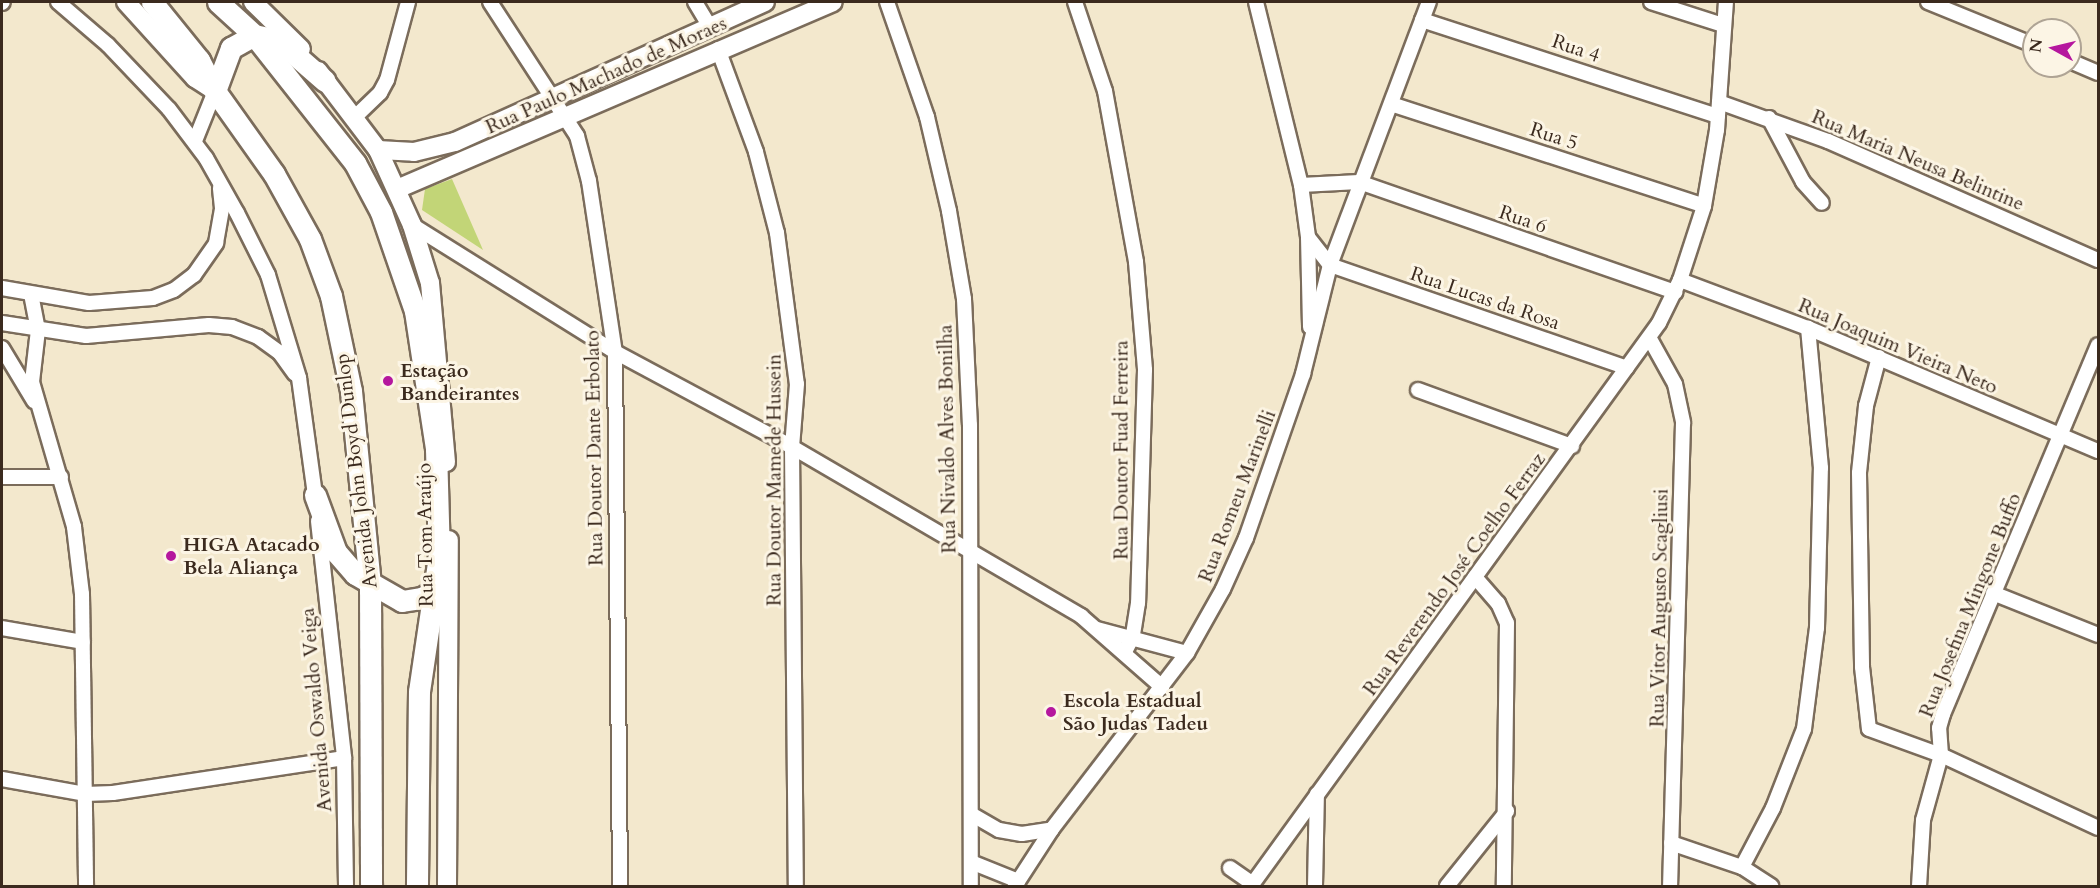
<!DOCTYPE html>
<html>
<head>
<meta charset="utf-8">
<style>
  body { margin:0 }
  #map { position:relative; width:2100px; height:888px; overflow:hidden; background:#f3e8cd; font-family:Cardo,serif }
  div>[style] { position:absolute }
  .green>* { inset:0; background:#c2d577 }
  .roads { filter:drop-shadow(2px 0 #7b6c5b) drop-shadow(-2px 0 #7b6c5b) drop-shadow(0 2px #7b6c5b) drop-shadow(0 -2px #7b6c5b) }
  .street>* { height:14px; margin:-7px; padding:0 7px; transform-origin:7px; border-radius:7px; background:#fff }
  .secondary>* { height:18px; margin:-9px; padding:0 9px; transform-origin:9px; border-radius:9px; background:#fff }
  .primary>* { height:21px; margin:-10.5px; padding:0 10.5px; transform-origin:10.5px; border-radius:10.5px; background:#fff }
  .dots>* { width:16px; height:16px; translate:-50% -50%; box-sizing:border-box; border:3px solid #fcf5e5; border-radius:50% }
  span { translate:-50% -50%; white-space:nowrap; text-align:center; line-height:1.15; -webkit-text-stroke:6px #fcf5e5; paint-order:stroke }
  .street-label { font-size:20px; color:#3b2a1e }
  .poi-label { font-size:20px; color:#3b2a1e; font-weight:700 }
  .left { translate:0 -50%; text-align:left }
  .frame { position:absolute; inset:0; border:3px solid #3b2a1e; pointer-events:none }
  .north { position:absolute; left:2022px; top:18px; width:60px; height:60px; box-sizing:border-box; background:#fcf5e5; border:2px solid #afa495; border-radius:50%; rotate:278deg; font-size:16px; font-weight:700; line-height:24px; text-align:center; color:#3b2a1e }
  .north::after { content:''; display:block; margin:auto; width:21px; height:27px; background:#b5179e; clip-path:polygon(50% 0,100% 100%,50% 72%,0 100%) }
</style>
</head>
<body>
<div id="map">
  <div class="green">
    <div style="clip-path:polygon(452px 179px,480px 243px,483px 250px,422px 210px,425px 189px)"></div>
  </div>
  <div class="roads">
    <div class="street">
      <div style="left:58px;top:2px;width:66px;rotate:40.7deg"></div>
      <div style="left:108px;top:45px;width:88px;rotate:46.4deg"></div>
      <div style="left:169px;top:109px;width:61px;rotate:52.9deg"></div>
      <div style="left:206px;top:158px;width:63px;rotate:60.6deg"></div>
      <div style="left:237px;top:213px;width:69px;rotate:63.4deg"></div>
      <div style="left:268px;top:275px;width:108px;rotate:73.2deg"></div>
      <div style="left:299px;top:378px;width:125px;rotate:82.2deg"></div>
      <div style="left:490px;top:2px;width:160px;rotate:57deg"></div>
      <div style="left:577px;top:136px;width:47px;rotate:75.1deg"></div>
      <div style="left:589px;top:181px;width:173px;rotate:81.4deg"></div>
      <div style="left:615px;top:352px;width:534px;rotate:89.46deg"></div>
      <div style="left:695px;top:2px;width:27px;rotate:59deg"></div>
      <div style="left:887px;top:2px;width:122px;rotate:70.8deg"></div>
      <div style="left:927px;top:117px;width:97px;rotate:76.8deg"></div>
      <div style="left:949px;top:211px;width:89px;rotate:80.3deg"></div>
      <div style="left:964px;top:299px;width:126px;rotate:87.3deg"></div>
      <div style="left:970px;top:425px;width:461px;rotate:89.9deg"></div>
      <div style="left:1075px;top:2px;width:94px;rotate:71.4deg"></div>
      <div style="left:1105px;top:91px;width:174px;rotate:79.7deg"></div>
      <div style="left:1136px;top:262px;width:108px;rotate:85.2deg"></div>
      <div style="left:1145px;top:370px;width:233px;rotate:91.7deg"></div>
      <div style="left:1138px;top:603px;width:33px;rotate:99deg"></div>
      <div style="left:1133px;top:636px;width:18px;rotate:117deg"></div>
      <div style="left:1256px;top:2px;width:188px;rotate:76.2deg"></div>
      <div style="left:1301px;top:185px;width:52px;rotate:82.3deg"></div>
      <div style="left:1308px;top:237px;width:90px;rotate:88.7deg"></div>
      <div style="left:1651px;top:2px;width:76px;rotate:17.7deg"></div>
      <div style="left:1928px;top:2px;width:114px;rotate:22.1deg"></div>
      <div style="left:2px;top:3px;width:1px;rotate:-45deg"></div>
      <div style="left:1422px;top:20px;width:311px;rotate:18deg"></div>
      <div style="left:718px;top:49px;width:110px;rotate:69.7deg"></div>
      <div style="left:756px;top:152px;width:84px;rotate:75.5deg"></div>
      <div style="left:777px;top:233px;width:152px;rotate:82.5deg"></div>
      <div style="left:797px;top:384px;width:63px;rotate:94.5deg"></div>
      <div style="left:792px;top:447px;width:439px;rotate:89.5deg"></div>
      <div style="left:2070px;top:61px;width:30px;rotate:23deg"></div>
      <div style="left:1719px;top:102px;width:116px;rotate:19.7deg"></div>
      <div style="left:1828px;top:141px;width:295px;rotate:23.8deg"></div>
      <div style="left:1391px;top:104px;width:329px;rotate:18deg"></div>
      <div style="left:355px;top:117px;width:35px;rotate:-44deg"></div>
      <div style="left:380px;top:93px;width:15px;rotate:-62deg"></div>
      <div style="left:387px;top:80px;width:81px;rotate:-74.9deg"></div>
      <div style="left:1769px;top:118px;width:72px;rotate:62deg"></div>
      <div style="left:1803px;top:182px;width:28px;rotate:48deg"></div>
      <div style="left:195px;top:141px;width:54px;rotate:-68.2deg"></div>
      <div style="left:1301px;top:185px;width:58px;rotate:-3deg"></div>
      <div style="left:1359px;top:182px;width:335px;rotate:19.2deg"></div>
      <div style="left:412px;top:225px;width:239px;rotate:32deg"></div>
      <div style="left:615px;top:352px;width:201px;rotate:28.2deg"></div>
      <div style="left:792px;top:447px;width:335px;rotate:30.3deg"></div>
      <div style="left:1081px;top:616px;width:108px;rotate:41.2deg"></div>
      <div style="left:1308px;top:237px;width:36px;rotate:52deg"></div>
      <div style="left:1330px;top:265px;width:314px;rotate:19.1deg"></div>
      <div style="left:1680px;top:280px;width:137px;rotate:20.6deg"></div>
      <div style="left:1808px;top:328px;width:315px;rotate:23deg"></div>
      <div style="left:2px;top:288px;width:88px;rotate:9.8deg"></div>
      <div style="left:89px;top:303px;width:64px;rotate:-4.5deg"></div>
      <div style="left:153px;top:298px;width:22px;rotate:-21deg"></div>
      <div style="left:174px;top:290px;width:25px;rotate:-37deg"></div>
      <div style="left:194px;top:275px;width:39px;rotate:-55deg"></div>
      <div style="left:216px;top:243px;width:36px;rotate:-80deg"></div>
      <div style="left:222px;top:208px;width:20px;rotate:-96deg"></div>
      <div style="left:31px;top:294px;width:37px;rotate:79deg"></div>
      <div style="left:38px;top:330px;width:52px;rotate:96.6deg"></div>
      <div style="left:32px;top:382px;width:151px;rotate:73.8deg"></div>
      <div style="left:74px;top:527px;width:67px;rotate:83.2deg"></div>
      <div style="left:82px;top:594px;width:292px;rotate:89.2deg"></div>
      <div style="left:2px;top:323px;width:85px;rotate:8.8deg"></div>
      <div style="left:86px;top:336px;width:123px;rotate:-5.1deg"></div>
      <div style="left:209px;top:325px;width:23px;rotate:5deg"></div>
      <div style="left:232px;top:327px;width:28px;rotate:21deg"></div>
      <div style="left:258px;top:337px;width:26px;rotate:36deg"></div>
      <div style="left:279px;top:352px;width:27px;rotate:54deg"></div>
      <div style="left:1650px;top:339px;width:51px;rotate:60.9deg"></div>
      <div style="left:1675px;top:384px;width:40px;rotate:78deg"></div>
      <div style="left:1683px;top:423px;width:463px;rotate:91.6deg"></div>
      <div style="left:2px;top:348px;width:62px;rotate:58.9deg"></div>
      <div style="left:1879px;top:357px;width:51px;rotate:104.9deg"></div>
      <div style="left:1866px;top:406px;width:67px;rotate:96deg"></div>
      <div style="left:1859px;top:473px;width:194px;rotate:89.1deg"></div>
      <div style="left:1862px;top:667px;width:62px;rotate:83.6deg"></div>
      <div style="left:1869px;top:729px;width:77px;rotate:19.9deg"></div>
      <div style="left:1941px;top:755px;width:173px;rotate:24.9deg"></div>
      <div style="left:1418px;top:390px;width:164px;rotate:20deg"></div>
      <div style="left:2px;top:477px;width:59px"></div>
      <div style="left:318px;top:521px;width:238px;rotate:83.7deg"></div>
      <div style="left:344px;top:758px;width:128px;rotate:89.1deg"></div>
      <div style="left:1475px;top:577px;width:35px;rotate:49deg"></div>
      <div style="left:1498px;top:603px;width:22px;rotate:66deg"></div>
      <div style="left:1507px;top:623px;width:263px;rotate:90.7deg"></div>
      <div style="left:1993px;top:593px;width:113px;rotate:21.8deg"></div>
      <div style="left:2px;top:628px;width:82px;rotate:9.8deg"></div>
      <div style="left:1097px;top:629px;width:93px;rotate:14.9deg"></div>
      <div style="left:2px;top:779px;width:84px;rotate:10.2deg"></div>
      <div style="left:85px;top:794px;width:28px;rotate:-2deg"></div>
      <div style="left:113px;top:793px;width:234px;rotate:-8.6deg"></div>
      <div style="left:971px;top:814px;width:32px;rotate:30deg"></div>
      <div style="left:999px;top:830px;width:23px;rotate:10deg"></div>
      <div style="left:1022px;top:834px;width:30px;rotate:-9deg"></div>
      <div style="left:1671px;top:843px;width:75px;rotate:18.7deg"></div>
      <div style="left:1742px;top:867px;width:35px;rotate:33deg"></div>
      <div style="left:971px;top:862px;width:51px;rotate:22deg"></div>
      <div style="left:1742px;top:867px;width:67px;rotate:-62.3deg"></div>
      <div style="left:1773px;top:808px;width:85px;rotate:-68.6deg"></div>
      <div style="left:1804px;top:729px;width:102px;rotate:-82.7deg"></div>
      <div style="left:1817px;top:628px;width:160px;rotate:-88.6deg"></div>
      <div style="left:1821px;top:468px;width:141px;rotate:-95.3deg"></div>
      <div style="left:1230px;top:868px;width:28px;rotate:35deg"></div>
      <div style="left:1015px;top:886px;width:68px;rotate:-57deg"></div>
      <div style="left:1052px;top:829px;width:222px;rotate:-52.5deg"></div>
      <div style="left:1187px;top:653px;width:73px;rotate:-60.6deg"></div>
      <div style="left:1223px;top:589px;width:56px;rotate:-65.7deg"></div>
      <div style="left:1246px;top:538px;width:174px;rotate:-70.8deg"></div>
      <div style="left:1303px;top:374px;width:112px;rotate:-76.1deg"></div>
      <div style="left:1330px;top:265px;width:281px;rotate:-69.4deg"></div>
      <div style="left:1251px;top:886px;width:695px;rotate:-54.07deg"></div>
      <div style="left:1659px;top:323px;width:48px;rotate:-64deg"></div>
      <div style="left:1680px;top:280px;width:78px;rotate:-72deg"></div>
      <div style="left:1704px;top:206px;width:77px;rotate:-80.3deg"></div>
      <div style="left:1717px;top:130px;width:128px;rotate:-86deg"></div>
      <div style="left:1315px;top:886px;width:92px;rotate:-88.8deg"></div>
      <div style="left:1447px;top:886px;width:96px;rotate:-51.3deg"></div>
      <div style="left:1919px;top:886px;width:66px;rotate:-86.5deg"></div>
      <div style="left:1923px;top:820px;width:67px;rotate:-74.5deg"></div>
      <div style="left:1941px;top:755px;width:27px;rotate:-94deg"></div>
      <div style="left:1939px;top:728px;width:15px;rotate:-74deg"></div>
      <div style="left:1943px;top:714px;width:400px;rotate:-67.2deg"></div>
    </div>
    <div class="secondary">
      <div style="left:126px;top:2px;width:103px;rotate:47.8deg"></div>
      <div style="left:195px;top:78px;width:24px;rotate:33deg"></div>
      <div style="left:253px;top:2px;width:67px;rotate:44.4deg"></div>
      <div style="left:318px;top:71px;width:99px;rotate:52.8deg"></div>
      <div style="left:378px;top:150px;width:82px;rotate:65.6deg"></div>
      <div style="left:412px;top:225px;width:61px;rotate:72.8deg"></div>
      <div style="left:430px;top:283px;width:180px;rotate:84.9deg"></div>
      <div style="left:378px;top:150px;width:36px;rotate:3deg"></div>
      <div style="left:414px;top:152px;width:42px;rotate:-13.7deg"></div>
      <div style="left:455px;top:142px;width:340px;rotate:-24.3deg"></div>
      <div style="left:397px;top:189px;width:474px;rotate:-23.2deg"></div>
      <div style="left:447px;top:886px;width:346px;rotate:-89.7deg"></div>
    </div>
    <div class="primary">
      <div style="left:152px;top:2px;width:75px;rotate:51deg"></div>
      <div style="left:199px;top:60px;width:35px;rotate:63deg"></div>
      <div style="left:215px;top:91px;width:102px;rotate:54.6deg"></div>
      <div style="left:274px;top:174px;width:74px;rotate:61deg"></div>
      <div style="left:310px;top:239px;width:61px;rotate:69.8deg"></div>
      <div style="left:331px;top:296px;width:97px;rotate:78.1deg"></div>
      <div style="left:351px;top:391px;width:194px;rotate:84.4deg"></div>
      <div style="left:370px;top:584px;width:302px;rotate:89.8deg"></div>
      <div style="left:218px;top:2px;width:49px;rotate:42.5deg"></div>
      <div style="left:254px;top:35px;width:163px;rotate:51.7deg"></div>
      <div style="left:355px;top:163px;width:55px;rotate:62deg"></div>
      <div style="left:381px;top:212px;width:105px;rotate:71deg"></div>
      <div style="left:415px;top:311px;width:140px;rotate:81.3deg"></div>
      <div style="left:436px;top:449px;width:107px;rotate:88.4deg"></div>
      <div style="left:439px;top:556px;width:136px;rotate:98.4deg"></div>
      <div style="left:419px;top:691px;width:195px;rotate:90.6deg"></div>
      <div style="left:215px;top:91px;width:46px;rotate:-69.6deg"></div>
      <div style="left:231px;top:48px;width:26px;rotate:-29deg"></div>
      <div style="left:254px;top:35px;width:25px;rotate:12deg"></div>
      <div style="left:278px;top:40px;width:62px;rotate:41.1deg"></div>
      <div style="left:315px;top:495px;width:61px;rotate:69.8deg"></div>
      <div style="left:336px;top:552px;width:29px;rotate:49deg"></div>
      <div style="left:355px;top:574px;width:54px;rotate:29.9deg"></div>
      <div style="left:402px;top:601px;width:20px;rotate:-9deg"></div>
      <div style="left:422px;top:598px;width:17px;rotate:-33deg"></div>
    </div>
  </div>
  <div class="dots">
    <div style="left:388px;top:381px;background:#b5179e"></div>
    <div style="left:171px;top:556px;background:#b5179e"></div>
    <div style="left:1051px;top:712px;background:#b5179e"></div>
  </div>
  <div class="street-label">
    <span style="left:1576px;top:48px;rotate:19deg">Rua 4</span>
    <span style="left:606px;top:75px;rotate:-24deg">Rua Paulo Machado de Moraes</span>
    <span style="left:1554px;top:136px;rotate:18deg">Rua 5</span>
    <span style="left:1918px;top:160px;rotate:23deg">Rua Maria Neusa Belintine</span>
    <span style="left:1523px;top:219px;rotate:19deg">Rua 6</span>
    <span style="left:1485px;top:298px;rotate:19deg">Rua Lucas da Rosa</span>
    <span style="left:1898px;top:346px;rotate:23deg">Rua Joaquim Vieira Neto</span>
    <span style="left:947px;top:439px;rotate:-91deg">Rua Nivaldo Alves Bonilha</span>
    <span style="left:594px;top:448px;rotate:-91deg">Rua Doutor Dante Erbolato</span>
    <span style="left:1121px;top:450px;rotate:-90deg">Rua Doutor Fuad Ferreira</span>
    <span style="left:356px;top:471px;rotate:-97deg">Avenida John Boyd Dunlop</span>
    <span style="left:774px;top:480px;rotate:-90deg">Rua Doutor Mamede Hussein</span>
    <span style="left:1237px;top:496px;rotate:-69deg">Rua Romeu Marinelli</span>
    <span style="left:425px;top:535px;rotate:-91deg">Rua Tom Araújo</span>
    <span style="left:1454px;top:574px;rotate:-54deg">Rua Reverendo José Coelho Ferraz</span>
    <span style="left:1970px;top:605px;rotate:-68deg">Rua Josefina Mingone Buffo</span>
    <span style="left:1659px;top:608px;rotate:-89deg">Rua Vitor Augusto Scagliusi</span>
    <span style="left:316px;top:710px;rotate:-95deg">Avenida Oswaldo Veiga</span>
  </div>
  <div class="poi-label">
    <span class="left" style="left:400px;top:382px">Estação<br>Bandeirantes</span>
    <span class="left" style="left:183px;top:556px">HIGA Atacado<br>Bela Aliança</span>
    <span class="left" style="left:1063px;top:712px">Escola Estadual<br>São Judas Tadeu</span>
  </div>
  <div class="frame"></div>
  <div class="north">N</div>
</div>
</body>
</html>
